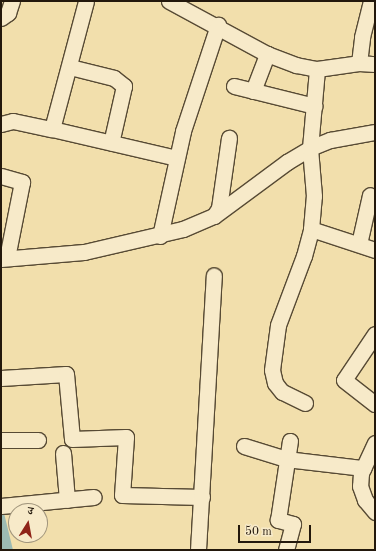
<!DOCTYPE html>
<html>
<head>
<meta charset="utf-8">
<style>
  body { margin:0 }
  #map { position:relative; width:376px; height:551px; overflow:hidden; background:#f2dfac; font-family:"Old Standard TT","Noto Serif Devanagari",serif }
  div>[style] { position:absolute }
  .water>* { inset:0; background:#9dbbb3 }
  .roads { filter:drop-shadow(1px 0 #574a34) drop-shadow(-1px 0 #574a34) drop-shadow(0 1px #574a34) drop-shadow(0 -1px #574a34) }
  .minor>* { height:15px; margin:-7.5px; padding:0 7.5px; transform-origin:7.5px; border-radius:7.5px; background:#f7eac9 }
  span { translate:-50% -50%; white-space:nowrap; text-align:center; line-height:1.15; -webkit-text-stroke:3px #f7eac9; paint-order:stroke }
  .frame { position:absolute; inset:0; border:2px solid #23180c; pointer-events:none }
  .north { position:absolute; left:8px; top:503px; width:40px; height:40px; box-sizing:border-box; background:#f7eac9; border:1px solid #a2967d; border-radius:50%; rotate:11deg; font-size:11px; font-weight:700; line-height:16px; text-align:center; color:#23180c }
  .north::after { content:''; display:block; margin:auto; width:14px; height:18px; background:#8f2418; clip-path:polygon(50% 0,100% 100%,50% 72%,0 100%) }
  .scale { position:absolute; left:238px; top:525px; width:73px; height:18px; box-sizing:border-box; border:2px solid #23180c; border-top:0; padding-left:5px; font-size:12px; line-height:14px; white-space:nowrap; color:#23180c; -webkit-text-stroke:3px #f7eac9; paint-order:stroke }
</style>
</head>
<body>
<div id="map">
  <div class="water">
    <div style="clip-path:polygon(1px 509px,3px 509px,13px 550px,1px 550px)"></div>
  </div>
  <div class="roads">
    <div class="minor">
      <div style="left:169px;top:1px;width:111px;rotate:28.4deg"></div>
      <div style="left:267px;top:54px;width:31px;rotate:21deg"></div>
      <div style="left:296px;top:65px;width:21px;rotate:11deg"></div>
      <div style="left:317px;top:69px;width:42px;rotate:-8.1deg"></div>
      <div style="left:359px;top:63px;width:16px;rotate:4deg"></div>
      <div style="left:1px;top:18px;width:9px;rotate:-36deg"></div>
      <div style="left:8px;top:13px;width:13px;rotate:-72deg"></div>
      <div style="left:359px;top:63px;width:26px;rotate:-83deg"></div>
      <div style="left:362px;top:37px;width:37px;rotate:-76deg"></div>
      <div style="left:70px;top:67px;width:45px;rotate:14deg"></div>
      <div style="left:114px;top:78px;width:13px;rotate:39deg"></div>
      <div style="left:124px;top:86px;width:58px;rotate:102.8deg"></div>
      <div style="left:234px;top:86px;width:83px;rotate:13.9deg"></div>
      <div style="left:253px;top:91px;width:40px;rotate:-69deg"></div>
      <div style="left:1px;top:124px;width:12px;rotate:-14deg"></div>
      <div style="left:13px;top:121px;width:40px;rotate:12deg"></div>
      <div style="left:52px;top:129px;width:132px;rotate:-75.1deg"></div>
      <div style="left:52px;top:129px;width:128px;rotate:13.1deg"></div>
      <div style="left:1px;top:176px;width:22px;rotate:16deg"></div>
      <div style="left:22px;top:182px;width:77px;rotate:101.2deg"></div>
      <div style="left:214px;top:216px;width:9px;rotate:-58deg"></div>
      <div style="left:219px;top:208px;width:71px;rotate:-81.9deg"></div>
      <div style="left:311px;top:229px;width:67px;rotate:18.2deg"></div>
      <div style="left:160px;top:236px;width:107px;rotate:-77.6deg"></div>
      <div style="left:183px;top:131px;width:112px;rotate:-71.7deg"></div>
      <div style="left:359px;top:244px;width:50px;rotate:-77.3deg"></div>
      <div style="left:1px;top:259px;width:83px;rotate:-4.8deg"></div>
      <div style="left:84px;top:252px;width:102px;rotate:-13.1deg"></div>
      <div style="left:183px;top:229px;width:34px;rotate:-23deg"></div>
      <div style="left:214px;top:216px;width:91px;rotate:-36.5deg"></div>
      <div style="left:287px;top:162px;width:27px;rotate:-31deg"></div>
      <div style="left:310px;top:148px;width:22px;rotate:-22deg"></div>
      <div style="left:330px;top:140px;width:46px;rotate:-10.1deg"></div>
      <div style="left:375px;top:334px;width:55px;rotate:124deg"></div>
      <div style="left:344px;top:380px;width:39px;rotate:38deg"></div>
      <div style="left:1px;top:378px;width:65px;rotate:-3.5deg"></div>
      <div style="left:66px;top:374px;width:65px;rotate:84.7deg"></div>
      <div style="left:72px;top:439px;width:54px;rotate:-2.1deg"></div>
      <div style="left:126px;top:437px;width:58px;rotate:93.9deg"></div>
      <div style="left:122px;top:495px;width:80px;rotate:1.4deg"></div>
      <div style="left:305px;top:403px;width:25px;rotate:-154deg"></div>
      <div style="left:282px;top:392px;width:11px;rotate:-128deg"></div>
      <div style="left:275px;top:383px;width:13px;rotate:-103deg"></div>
      <div style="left:272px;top:370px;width:45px;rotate:-82.4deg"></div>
      <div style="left:278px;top:325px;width:74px;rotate:-69.4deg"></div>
      <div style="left:304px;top:256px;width:28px;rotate:-75deg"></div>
      <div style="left:311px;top:229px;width:33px;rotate:-85deg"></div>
      <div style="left:314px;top:196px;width:48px;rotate:-94.8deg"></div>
      <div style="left:310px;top:148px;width:79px;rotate:-84.9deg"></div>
      <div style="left:1px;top:440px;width:37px"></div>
      <div style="left:375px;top:443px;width:33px;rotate:115deg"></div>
      <div style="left:361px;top:473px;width:13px;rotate:94deg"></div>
      <div style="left:360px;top:486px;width:15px;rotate:70deg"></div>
      <div style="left:365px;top:500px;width:16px;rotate:50deg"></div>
      <div style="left:244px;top:446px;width:44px;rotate:17.2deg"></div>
      <div style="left:286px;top:459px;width:78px;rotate:6.7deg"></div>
      <div style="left:63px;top:453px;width:47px;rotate:85.1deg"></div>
      <div style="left:1px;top:506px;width:93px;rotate:-5.5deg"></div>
      <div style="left:198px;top:550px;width:275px;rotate:-86.7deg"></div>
      <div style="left:286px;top:550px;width:27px;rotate:-75deg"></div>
      <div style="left:293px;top:524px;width:16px;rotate:-165deg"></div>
      <div style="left:278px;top:520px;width:80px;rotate:-81.4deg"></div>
    </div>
  </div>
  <div class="frame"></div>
  <div class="north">उ</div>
  <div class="scale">50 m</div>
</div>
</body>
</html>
